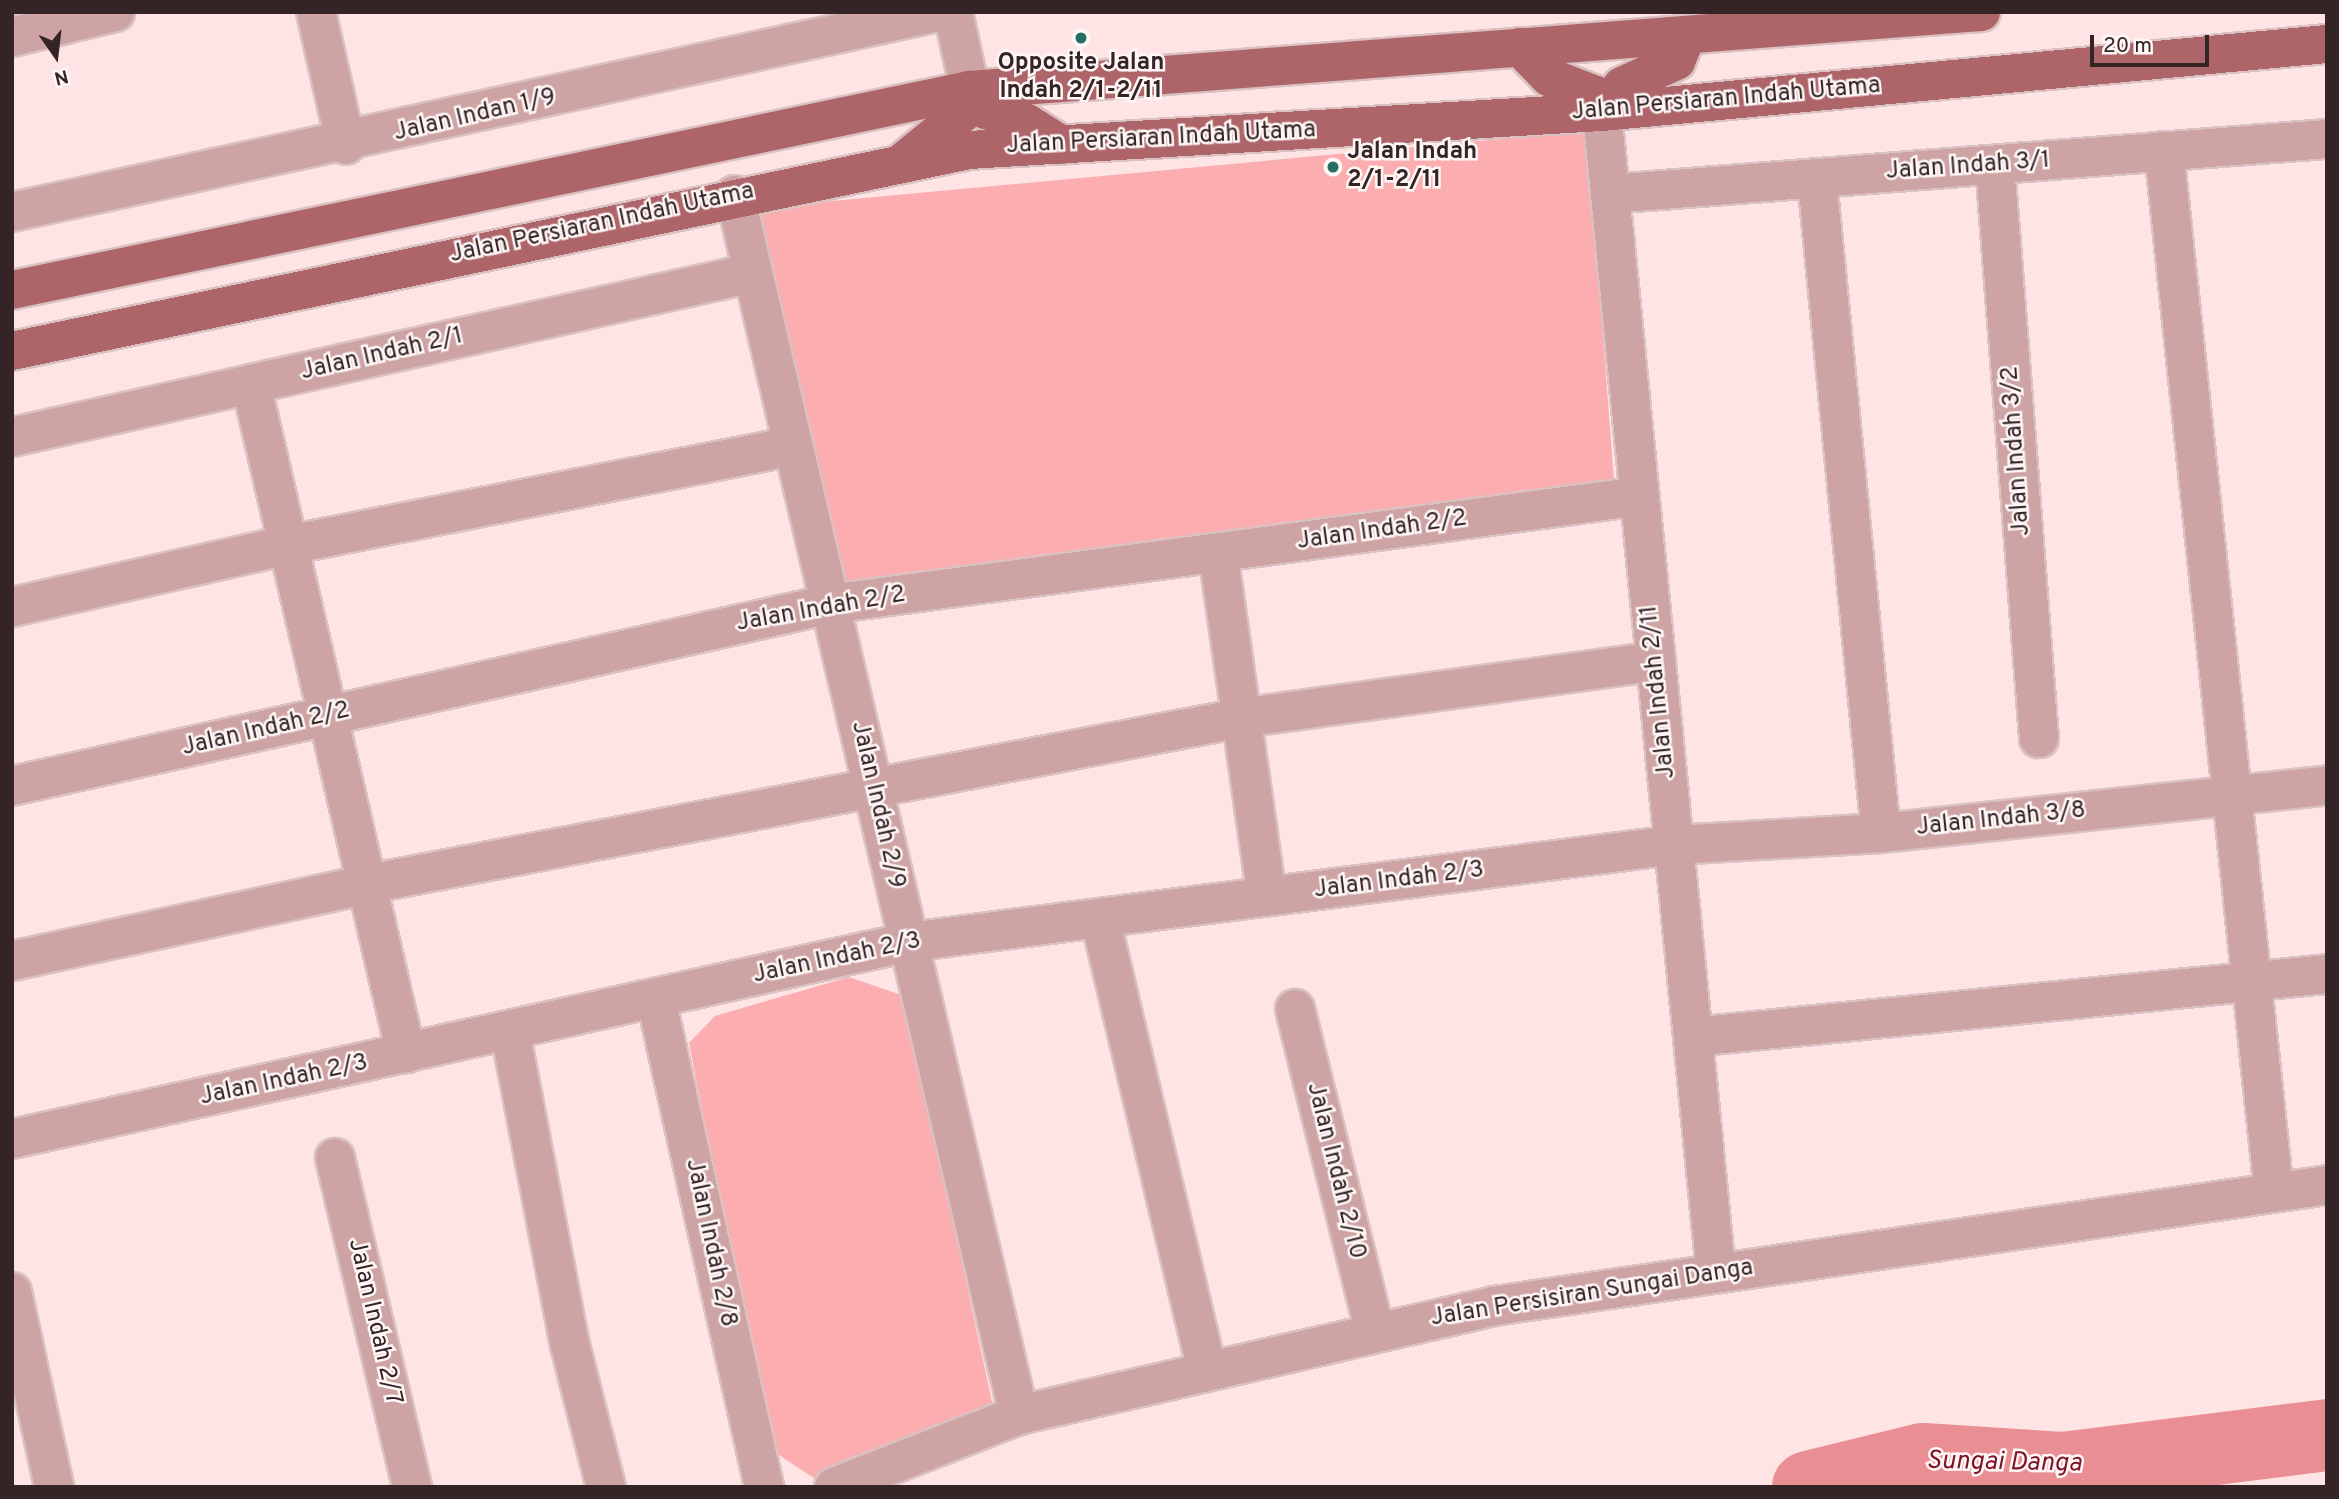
<!DOCTYPE html>
<html>
<head>
<meta charset="utf-8">
<style>
  body { margin:0 }
  #map { position:relative; width:2339px; height:1499px; overflow:hidden; background:#fee4e4; font-family:Overpass,sans-serif }
  div>[style] { position:absolute }
  .green>* { inset:0; background:#fbadb0 }
  .river>* { height:72px; margin:-36px; padding:0 36px; transform-origin:36px; border-radius:36px; background:#e98f94 }
  .roads { filter:drop-shadow(2px 0 #dac1c2) drop-shadow(-2px 0 #dac1c2) drop-shadow(0 2px #dac1c2) drop-shadow(0 -2px #dac1c2) }
  .minor>* { height:38px; margin:-19px; padding:0 19px; transform-origin:19px; border-radius:19px; background:#cda3a4 }
  .major>* { height:38px; margin:-19px; padding:0 19px; transform-origin:19px; border-radius:19px; background:#ad6569 }
  .dots>* { width:19px; height:19px; translate:-50% -50%; box-sizing:border-box; border:4px solid #fff6f6; border-radius:50% }
  span { translate:-50% -50%; white-space:nowrap; text-align:center; line-height:1.15; -webkit-text-stroke:5px #fff6f6; paint-order:stroke }
  .poi-label { font-size:24px; color:#342425; font-weight:700 }
  .left { translate:0 -50%; text-align:left }
  .street-label { font-size:24px; color:#342425 }
  .water-label { font-size:26px; color:#7d1228; font-style:italic }
  .frame { position:absolute; inset:0; border:14px solid #342425; pointer-events:none }
  .north { position:absolute; left:21px; top:21px; width:70px; height:70px; -webkit-text-stroke:5px #fff6f6; paint-order:stroke; rotate:166deg; font-size:19px; font-weight:700; line-height:28px; text-align:center; color:#342425 }
  .north::after { content:''; display:block; margin:auto; width:24px; height:32px; background:#342425; clip-path:polygon(50% 0,100% 100%,50% 72%,0 100%) }
  .scale { position:absolute; left:2090px; top:35px; width:119px; height:32px; box-sizing:border-box; border:4px solid #342425; border-top:0; padding-left:9px; font-size:21px; line-height:24px; white-space:nowrap; color:#342425; -webkit-text-stroke:5px #fff6f6; paint-order:stroke }
</style>
</head>
<body>
<div id="map">
  <div class="green">
    <div style="clip-path:polygon(1587px 131px,1614px 480px,846px 584px,756px 208px)"></div>
    <div style="clip-path:polygon(849px 977px,904px 996px,994px 1411px,817px 1480px,768px 1448px,689px 1043px,715px 1016px)"></div>
  </div>
  <div class="river">
    <div style="left:1808px;top:1487px;width:118px;rotate:-13.7deg"></div>
    <div style="left:1923px;top:1459px;width:140px;rotate:3.7deg"></div>
    <div style="left:2063px;top:1468px;width:266px;rotate:-7.1deg"></div>
  </div>
  <div class="roads">
    <div class="minor">
      <div style="left:316px;top:12px;width:136px;rotate:77.3deg"></div>
      <div style="left:953px;top:12px;width:80px;rotate:77.7deg"></div>
      <div style="left:12px;top:37px;width:106px;rotate:-13.6deg"></div>
      <div style="left:1602px;top:112px;width:1167px;rotate:84.39deg"></div>
      <div style="left:2164px;top:151px;width:1047px;rotate:83.97deg"></div>
      <div style="left:1995px;top:165px;width:575px;rotate:85.61deg"></div>
      <div style="left:1817px;top:179px;width:657px;rotate:84.41deg"></div>
      <div style="left:1610px;top:194px;width:719px;rotate:-4.39deg"></div>
      <div style="left:735px;top:195px;width:1253px;rotate:76.9deg"></div>
      <div style="left:12px;top:212px;width:946px;rotate:-12.2deg"></div>
      <div style="left:251px;top:384px;width:687px;rotate:76.96deg"></div>
      <div style="left:12px;top:437px;width:758px;rotate:-12.5deg"></div>
      <div style="left:1218px;top:553px;width:347px;rotate:81.9deg"></div>
      <div style="left:12px;top:607px;width:283px;rotate:-12.7deg"></div>
      <div style="left:288px;top:545px;width:515px;rotate:-11.09deg"></div>
      <div style="left:12px;top:786px;width:838px;rotate:-12.54deg"></div>
      <div style="left:830px;top:604px;width:817px;rotate:-7.59deg"></div>
      <div style="left:1100px;top:918px;width:466px;rotate:76.7deg"></div>
      <div style="left:12px;top:961px;width:364px;rotate:-12.2deg"></div>
      <div style="left:368px;top:884px;width:889px;rotate:-10.77deg"></div>
      <div style="left:1241px;top:718px;width:419px;rotate:-7.8deg"></div>
      <div style="left:656px;top:999px;width:500px;rotate:77.5deg"></div>
      <div style="left:1295px;top:1009px;width:334px;rotate:76.1deg"></div>
      <div style="left:510px;top:1031px;width:320px;rotate:79.2deg"></div>
      <div style="left:570px;top:1345px;width:146px;rotate:75.8deg"></div>
      <div style="left:1693px;top:1037px;width:637px;rotate:-5.67deg"></div>
      <div style="left:12px;top:1139px;width:918px;rotate:-12.39deg"></div>
      <div style="left:909px;top:942px;width:771px;rotate:-7.23deg"></div>
      <div style="left:1674px;top:845px;width:207px;rotate:-3.3deg"></div>
      <div style="left:1881px;top:833px;width:449px;rotate:-6.1deg"></div>
      <div style="left:335px;top:1158px;width:338px;rotate:76.8deg"></div>
      <div style="left:12px;top:1292px;width:199px;rotate:77.8deg"></div>
      <div style="left:834px;top:1487px;width:199px;rotate:-21.3deg"></div>
      <div style="left:1019px;top:1415px;width:487px;rotate:-12.9deg"></div>
      <div style="left:1494px;top:1306px;width:842px;rotate:-8.26deg"></div>
    </div>
    <div class="major">
      <div style="left:1520px;top:47px;width:42px;rotate:46deg"></div>
      <div style="left:1549px;top:77px;width:50px;rotate:21deg"></div>
      <div style="left:1596px;top:95px;width:18px;rotate:71deg"></div>
      <div style="left:970px;top:90px;width:26px;rotate:51deg"></div>
      <div style="left:986px;top:110px;width:43px;rotate:17.6deg"></div>
      <div style="left:1027px;top:123px;width:41px;rotate:32.2deg"></div>
      <div style="left:1602px;top:112px;width:33px;rotate:-52deg"></div>
      <div style="left:1622px;top:86px;width:60px;rotate:-24.8deg"></div>
      <div style="left:1676px;top:61px;width:28px;rotate:-67deg"></div>
      <div style="left:905px;top:160px;width:76px;rotate:-39.1deg"></div>
      <div style="left:964px;top:112px;width:23px;rotate:-75deg"></div>
      <div style="left:12px;top:290px;width:979px;rotate:-11.79deg"></div>
      <div style="left:970px;top:90px;width:1014px;rotate:-4.41deg"></div>
      <div style="left:12px;top:351px;width:978px;rotate:-11.86deg"></div>
      <div style="left:969px;top:150px;width:634px;rotate:-3.44deg"></div>
      <div style="left:1602px;top:112px;width:728px;rotate:-5.36deg"></div>
    </div>
  </div>
  <div class="dots">
    <div style="left:1081px;top:38px;background:#266d63"></div>
    <div style="left:1333px;top:167px;background:#266d63"></div>
  </div>
  <div class="poi-label">
    <span style="left:1081px;top:78px">Opposite Jalan<br>Indah 2/1-2/11</span>
    <span class="left" style="left:1347px;top:167px">Jalan Indah<br>2/1-2/11</span>
  </div>
  <div class="street-label">
    <span style="left:1726px;top:100px;rotate:-5deg">Jalan Persiaran Indah Utama</span>
    <span style="left:475px;top:116px;rotate:-13deg">Jalan Indan 1/9</span>
    <span style="left:1161px;top:139px;rotate:-3deg">Jalan Persiaran Indah Utama</span>
    <span style="left:1968px;top:167px;rotate:-4deg">Jalan Indah 3/1</span>
    <span style="left:602px;top:224px;rotate:-12deg">Jalan Persiaran Indah Utama</span>
    <span style="left:382px;top:355px;rotate:-13deg">Jalan Indah 2/1</span>
    <span style="left:2017px;top:451px;rotate:-94deg">Jalan Indah 3/2</span>
    <span style="left:1382px;top:531px;rotate:-8deg">Jalan Indah 2/2</span>
    <span style="left:821px;top:610px;rotate:-10deg">Jalan Indah 2/2</span>
    <span style="left:1659px;top:692px;rotate:-96deg">Jalan Indah 2/11</span>
    <span style="left:266px;top:730px;rotate:-13deg">Jalan Indah 2/2</span>
    <span style="left:877px;top:805px;rotate:77deg">Jalan Indah 2/9</span>
    <span style="left:2001px;top:820px;rotate:-6deg">Jalan Indah 3/8</span>
    <span style="left:1399px;top:881px;rotate:-7deg">Jalan Indah 2/3</span>
    <span style="left:837px;top:959px;rotate:-12deg">Jalan Indah 2/3</span>
    <span style="left:284px;top:1081px;rotate:-12deg">Jalan Indah 2/3</span>
    <span style="left:1335px;top:1171px;rotate:76deg">Jalan Indah 2/10</span>
    <span style="left:710px;top:1243px;rotate:78deg">Jalan Indah 2/8</span>
    <span style="left:1592px;top:1294px;rotate:-9deg">Jalan Persisiran Sungai Danga</span>
    <span style="left:374px;top:1322px;rotate:77deg">Jalan Indah 2/7</span>
  </div>
  <div class="water-label">
    <span style="left:2004px;top:1463px;rotate:1deg">Sungai Danga</span>
  </div>
  <div class="frame"></div>
  <div class="north">N</div>
  <div class="scale">20 m</div>
</div>
</body>
</html>
